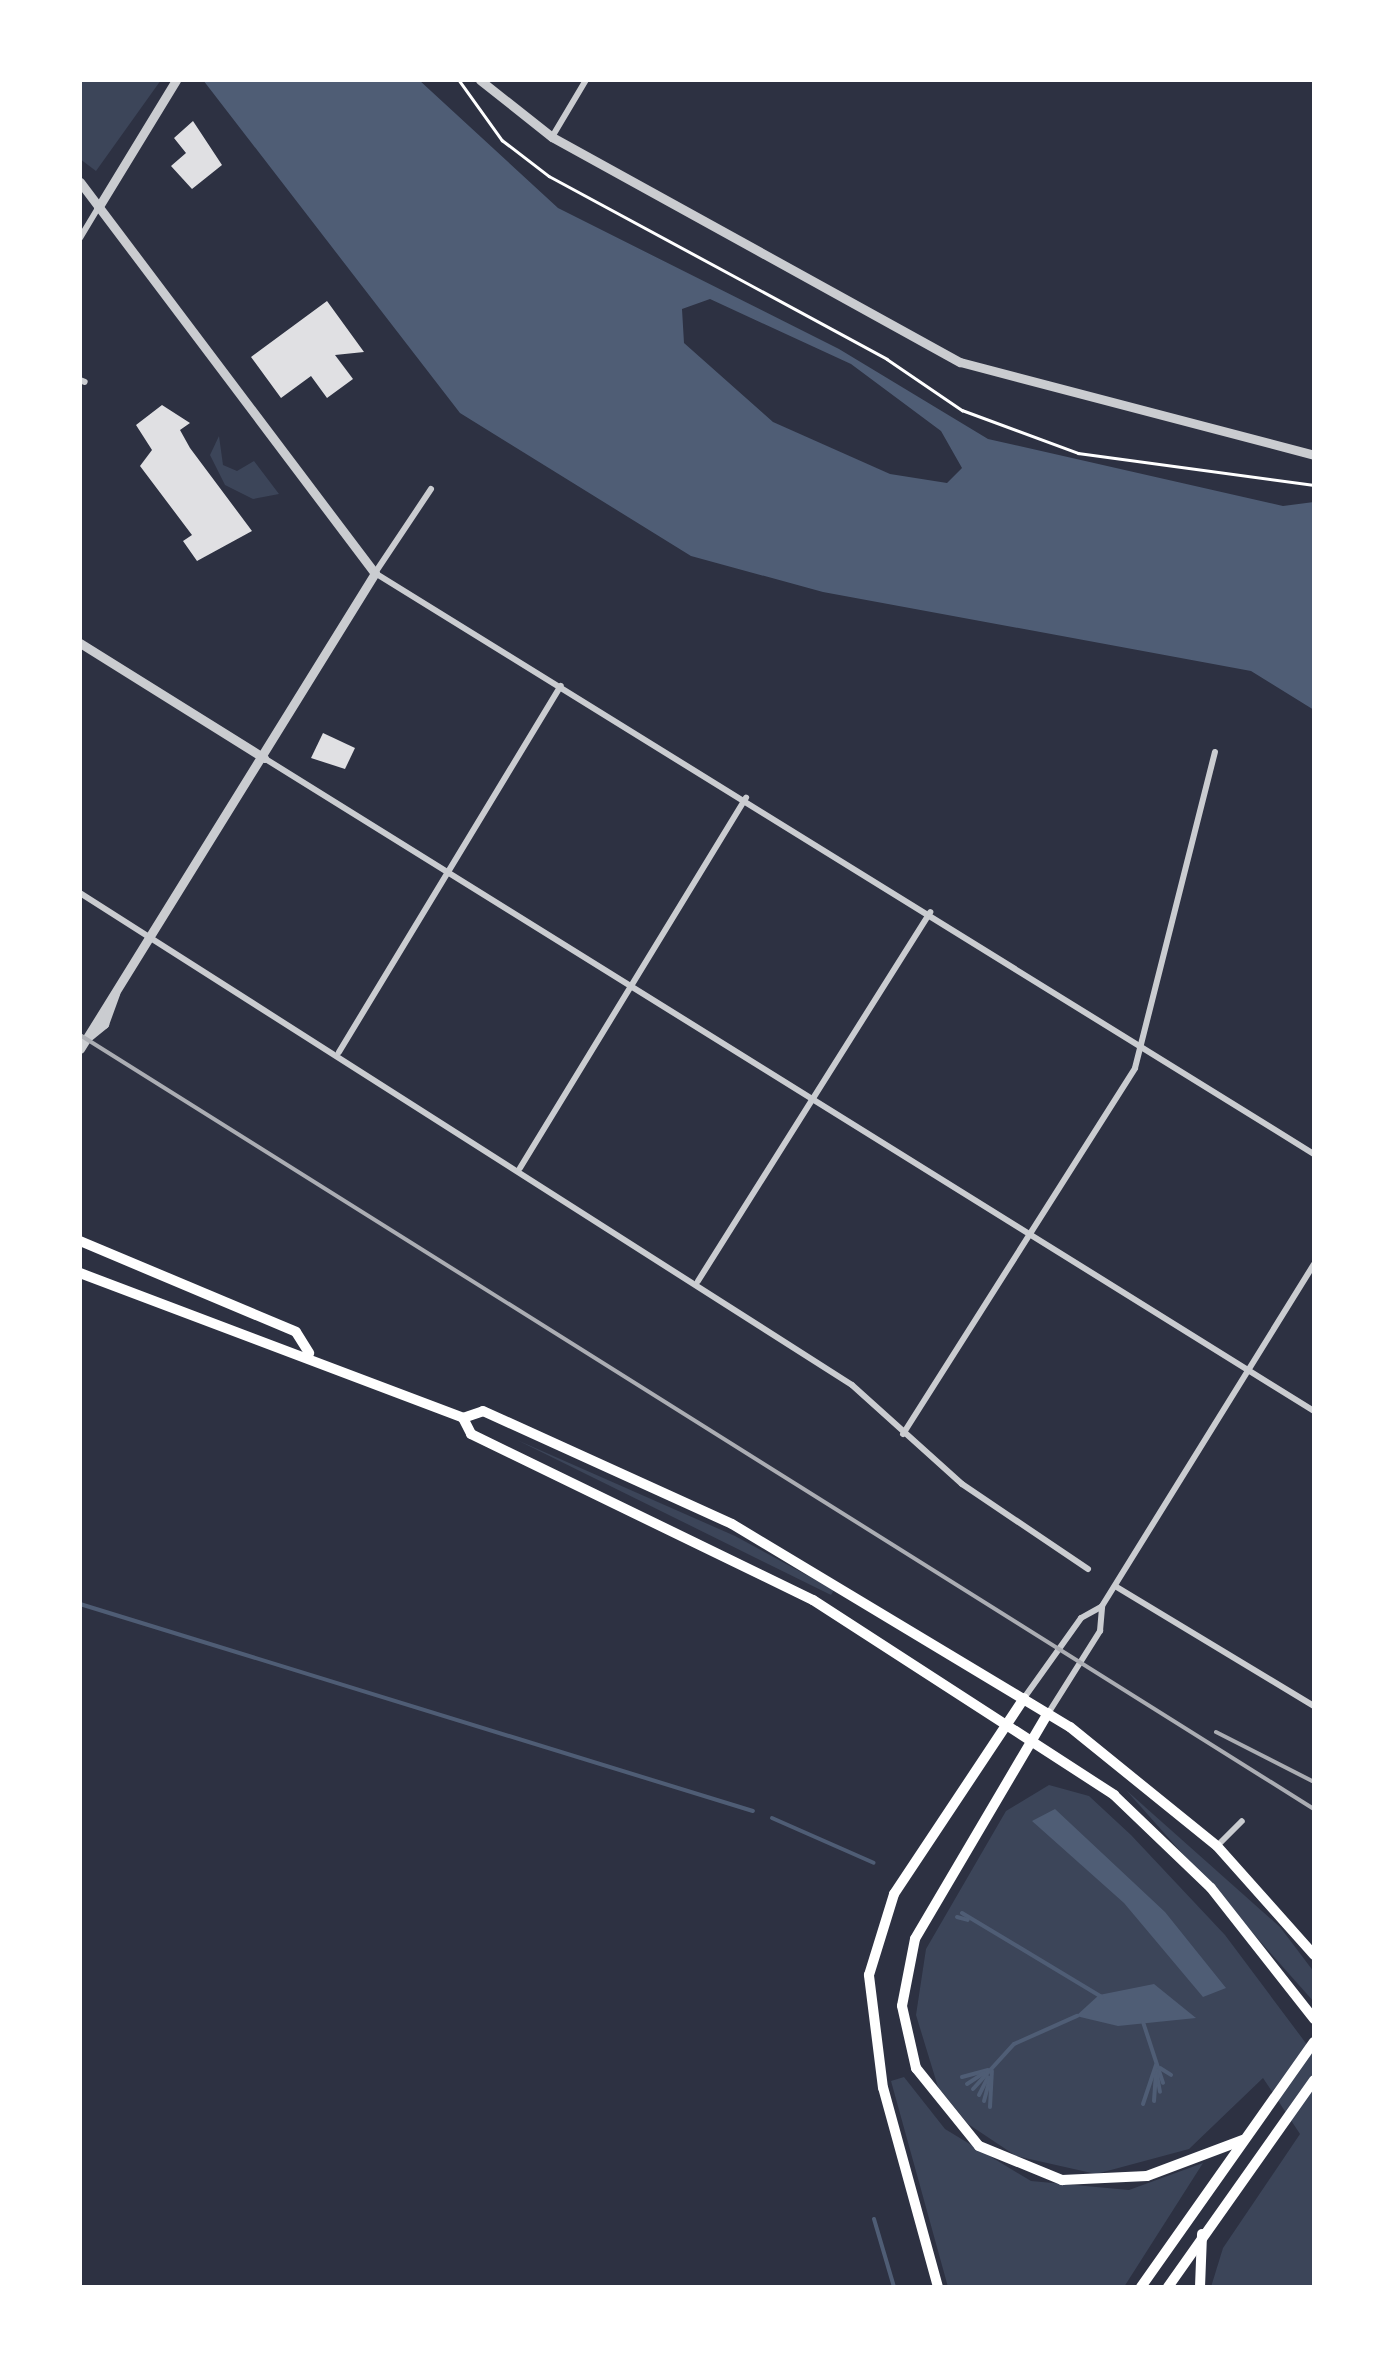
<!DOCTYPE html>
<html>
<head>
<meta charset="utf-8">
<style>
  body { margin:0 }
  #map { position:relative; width:1394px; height:2367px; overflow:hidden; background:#2d3142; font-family:"Open Sans",sans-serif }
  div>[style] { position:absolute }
  .green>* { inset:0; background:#3c4559 }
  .water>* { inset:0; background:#4f5d75 }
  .stream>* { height:4px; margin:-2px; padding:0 2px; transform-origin:2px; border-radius:2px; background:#4f5d75 }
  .building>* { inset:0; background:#e0e0e3 }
  .path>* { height:2.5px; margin:-1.25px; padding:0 1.25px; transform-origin:1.25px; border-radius:1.25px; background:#fff }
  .minor>* { height:6px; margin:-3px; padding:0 3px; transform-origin:3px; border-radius:3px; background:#caccd0 }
  .tertiary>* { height:9px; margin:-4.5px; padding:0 4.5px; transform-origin:4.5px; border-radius:4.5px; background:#caccd0 }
  .primary>* { height:10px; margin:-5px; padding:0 5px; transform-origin:5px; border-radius:5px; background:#fff }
  .rail>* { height:4px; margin:-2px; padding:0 2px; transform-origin:2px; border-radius:2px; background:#abadb3 }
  span { translate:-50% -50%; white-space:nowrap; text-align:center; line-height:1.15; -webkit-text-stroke:9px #fff; paint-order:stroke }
  .frame { position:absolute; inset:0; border:82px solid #fff; pointer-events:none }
</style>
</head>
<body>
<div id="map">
  <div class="green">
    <div style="clip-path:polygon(80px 80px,161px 80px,96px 171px,80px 159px)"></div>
    <div style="clip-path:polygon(219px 436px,223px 465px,237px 471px,254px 461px,279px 494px,253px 499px,225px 485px,210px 455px)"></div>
    <div style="clip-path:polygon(517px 1440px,735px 1536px,834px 1590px,831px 1595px)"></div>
    <div style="clip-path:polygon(1049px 1785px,1089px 1796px,1131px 1835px,1225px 1935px,1314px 2054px,1314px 2287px,1211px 2287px,1223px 2248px,1300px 2134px,1263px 2078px,1189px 2149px,1096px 2174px,1016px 2156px,968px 2124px,938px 2087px,916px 2015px,926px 1949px,1006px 1811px)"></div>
    <div style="clip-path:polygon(1126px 1790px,1280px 1927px,1314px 1972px,1314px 2002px)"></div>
    <div style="clip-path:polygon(904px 2077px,945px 2129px,1031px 2181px,1129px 2190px,1203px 2163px,1124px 2287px,948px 2287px,891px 2081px)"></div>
  </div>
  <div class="water">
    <div style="clip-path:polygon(evenodd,203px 80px,419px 80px,558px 208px,839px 349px,988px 439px,1283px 506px,1314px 502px,1314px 710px,1251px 671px,823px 592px,691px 556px,460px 413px,203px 80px,710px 299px,851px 364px,941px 431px,962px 468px,947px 483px,890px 474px,773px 422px,684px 343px,682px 309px,710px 299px)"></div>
    <div style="clip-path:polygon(1055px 1809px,1165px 1912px,1226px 1988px,1203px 1997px,1124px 1903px,1032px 1821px)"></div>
    <div style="clip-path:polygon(1154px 1984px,1196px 2018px,1118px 2026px,1076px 2016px,1099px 1995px)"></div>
  </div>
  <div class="stream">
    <div style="left:80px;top:1604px;width:704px;rotate:17.1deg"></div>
    <div style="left:772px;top:1818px;width:111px;rotate:23.8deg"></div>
    <div style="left:962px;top:1913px;width:163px;rotate:31deg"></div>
    <div style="left:957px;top:1917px;width:11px;rotate:15deg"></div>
    <div style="left:1143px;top:2022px;width:64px;rotate:71.8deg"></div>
    <div style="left:1160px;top:2068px;width:13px;rotate:32deg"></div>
    <div style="left:1157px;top:2075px;width:17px;rotate:80deg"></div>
    <div style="left:962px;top:2077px;width:27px;rotate:-15deg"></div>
    <div style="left:967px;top:2084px;width:20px;rotate:-33deg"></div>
    <div style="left:973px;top:2089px;width:61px;rotate:-47.7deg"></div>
    <div style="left:1014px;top:2044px;width:69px;rotate:-24deg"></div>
    <div style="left:979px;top:2095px;width:20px;rotate:-63deg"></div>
    <div style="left:984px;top:2101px;width:24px;rotate:-75deg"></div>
    <div style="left:1154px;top:2101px;width:31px;rotate:-86deg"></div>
    <div style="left:1143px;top:2104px;width:41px;rotate:-71.6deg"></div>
    <div style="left:990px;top:2107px;width:36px;rotate:-87deg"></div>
    <div style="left:874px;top:2219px;width:71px;rotate:73.6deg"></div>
  </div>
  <div class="building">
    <div style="clip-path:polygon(193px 121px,222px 165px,192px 189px,171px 166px,186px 153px,174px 138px)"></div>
    <div style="clip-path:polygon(327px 301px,364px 352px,335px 355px,353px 379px,327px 398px,311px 376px,281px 398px,251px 357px)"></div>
    <div style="clip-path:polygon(162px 405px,190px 423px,180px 430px,190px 448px,252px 531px,197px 561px,183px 541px,192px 535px,140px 466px,152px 450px,136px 425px)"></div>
    <div style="clip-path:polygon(323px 733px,355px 748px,345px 769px,311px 758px)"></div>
  </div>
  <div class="path">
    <div style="left:459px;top:80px;width:74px;rotate:54.4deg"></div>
    <div style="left:502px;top:140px;width:59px;rotate:37.5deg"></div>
    <div style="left:549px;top:176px;width:384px;rotate:28.4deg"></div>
    <div style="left:887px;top:359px;width:91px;rotate:34.2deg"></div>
    <div style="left:962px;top:410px;width:124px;rotate:20.3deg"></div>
    <div style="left:1078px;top:453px;width:238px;rotate:7.7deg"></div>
  </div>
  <div class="minor">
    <div style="left:552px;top:137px;width:66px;rotate:-59.2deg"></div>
    <div style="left:80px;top:238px;width:35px;rotate:-59deg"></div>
    <div style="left:80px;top:380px;width:5px;rotate:22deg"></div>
    <div style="left:431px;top:489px;width:101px;rotate:123.7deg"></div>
    <div style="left:375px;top:573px;width:1104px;rotate:31.75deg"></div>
    <div style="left:264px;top:758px;width:1236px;rotate:31.88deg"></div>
    <div style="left:80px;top:893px;width:915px;rotate:32.51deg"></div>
    <div style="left:852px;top:1385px;width:148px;rotate:42deg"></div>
    <div style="left:962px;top:1484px;width:152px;rotate:34deg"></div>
    <div style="left:339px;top:1052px;width:428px;rotate:-58.8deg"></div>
    <div style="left:520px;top:1168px;width:434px;rotate:-58.6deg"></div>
    <div style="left:698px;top:1281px;width:436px;rotate:-57.8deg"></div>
    <div style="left:903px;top:1434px;width:433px;rotate:-57.6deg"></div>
    <div style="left:1135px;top:1068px;width:326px;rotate:-75.8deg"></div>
    <div style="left:1115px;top:1586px;width:232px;rotate:31.1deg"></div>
    <div style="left:1024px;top:1698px;width:98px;rotate:-54.5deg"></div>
    <div style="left:1081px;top:1618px;width:23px;rotate:-29deg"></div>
    <div style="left:1049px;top:1712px;width:96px;rotate:-57.8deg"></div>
    <div style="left:1100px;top:1631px;width:25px;rotate:-85deg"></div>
    <div style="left:1102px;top:1606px;width:402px;rotate:-58.2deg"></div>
    <div style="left:1217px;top:1846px;width:35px;rotate:-45deg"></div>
  </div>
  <div class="tertiary">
    <div style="left:480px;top:80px;width:92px;rotate:38.4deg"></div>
    <div style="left:552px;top:137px;width:466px;rotate:28.9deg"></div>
    <div style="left:960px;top:362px;width:366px;rotate:14.7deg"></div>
    <div style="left:80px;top:182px;width:490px;rotate:53deg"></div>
    <div style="left:375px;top:573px;width:560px;rotate:121.79deg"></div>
    <div style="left:98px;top:208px;width:150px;rotate:-58.6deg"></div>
    <div style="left:80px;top:643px;width:217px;rotate:32deg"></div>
    <div style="left:88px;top:1037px;width:21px;rotate:-39deg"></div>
    <div style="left:104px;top:1024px;width:33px;rotate:-70deg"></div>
  </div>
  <div class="primary">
    <div style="left:80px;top:1241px;width:234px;rotate:22.8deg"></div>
    <div style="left:296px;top:1332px;width:25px;rotate:58deg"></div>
    <div style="left:80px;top:1273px;width:410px;rotate:20.7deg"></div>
    <div style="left:463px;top:1418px;width:18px;rotate:63deg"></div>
    <div style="left:471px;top:1434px;width:380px;rotate:25.9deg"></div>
    <div style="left:813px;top:1600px;width:359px;rotate:32.9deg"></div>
    <div style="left:1114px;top:1795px;width:134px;rotate:43.8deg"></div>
    <div style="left:1211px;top:1888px;width:167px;rotate:51.8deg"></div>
    <div style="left:463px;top:1418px;width:21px;rotate:-19deg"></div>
    <div style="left:483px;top:1411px;width:273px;rotate:24.4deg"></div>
    <div style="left:732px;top:1524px;width:394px;rotate:31deg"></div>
    <div style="left:1070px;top:1727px;width:189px;rotate:39deg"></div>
    <div style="left:1217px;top:1846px;width:146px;rotate:48.3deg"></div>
    <div style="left:1048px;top:1713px;width:262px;rotate:120.5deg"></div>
    <div style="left:915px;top:1939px;width:68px;rotate:101deg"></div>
    <div style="left:902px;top:2006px;width:64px;rotate:77.3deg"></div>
    <div style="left:916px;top:2068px;width:100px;rotate:51.1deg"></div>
    <div style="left:979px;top:2146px;width:90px;rotate:22.3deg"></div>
    <div style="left:1062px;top:2180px;width:85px;rotate:-2.7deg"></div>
    <div style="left:1147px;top:2176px;width:103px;rotate:-20.6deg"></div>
    <div style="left:938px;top:2287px;width:206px;rotate:-105.4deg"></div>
    <div style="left:883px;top:2088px;width:114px;rotate:-97.1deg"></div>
    <div style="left:869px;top:1975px;width:85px;rotate:-72.8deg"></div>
    <div style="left:894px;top:1894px;width:235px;rotate:-56.4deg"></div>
    <div style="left:1141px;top:2287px;width:300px;rotate:-54.8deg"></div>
    <div style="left:1168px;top:2287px;width:253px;rotate:-54.8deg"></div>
    <div style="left:1200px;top:2287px;width:53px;rotate:-87.8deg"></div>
  </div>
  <div class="rail">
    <div style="left:80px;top:1035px;width:1457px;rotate:32.1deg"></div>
    <div style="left:1216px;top:1732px;width:110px;rotate:27deg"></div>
  </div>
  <div class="frame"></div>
</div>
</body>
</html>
